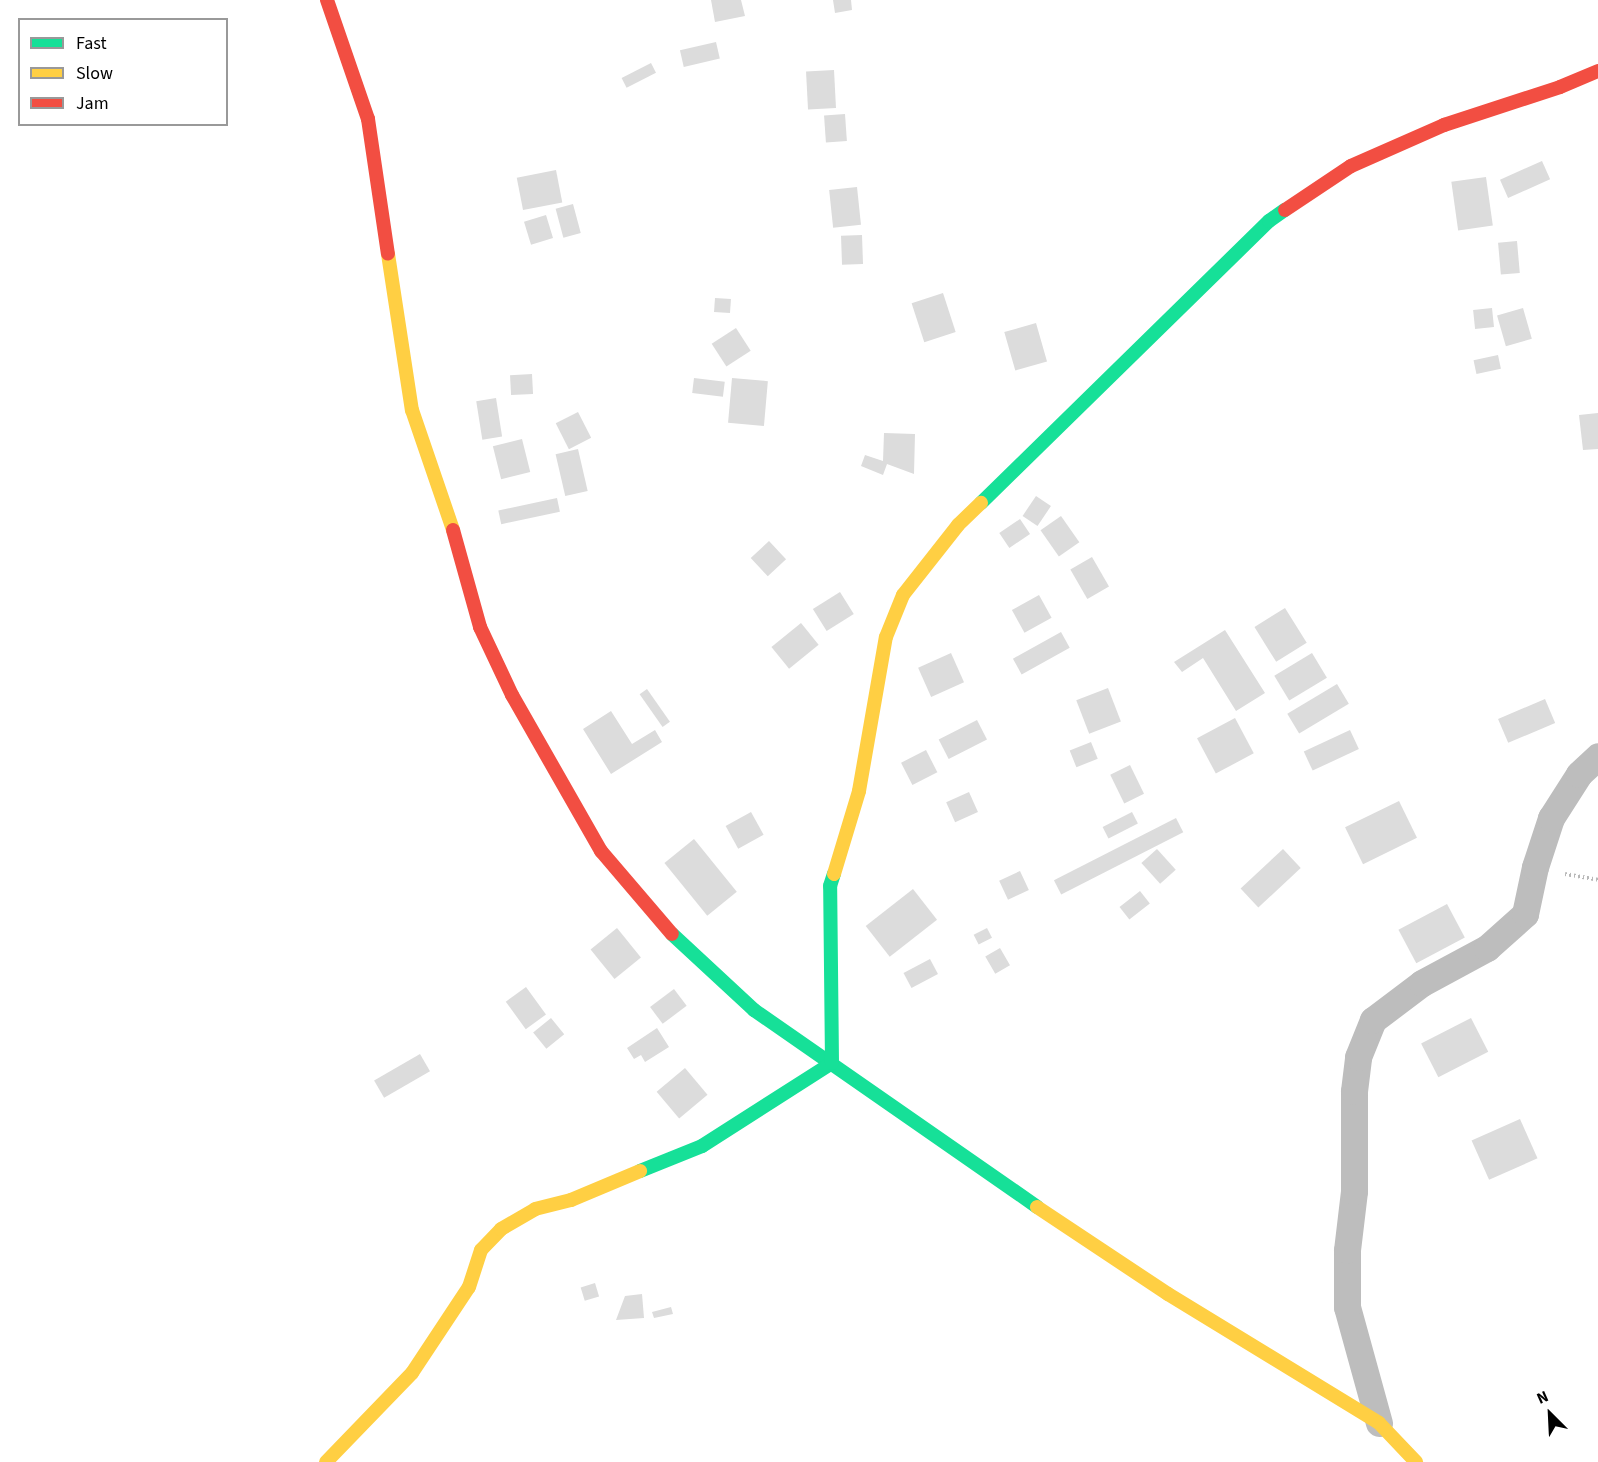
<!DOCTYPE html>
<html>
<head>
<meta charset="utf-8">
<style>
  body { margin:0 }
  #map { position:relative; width:1598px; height:1462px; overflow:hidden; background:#fff; font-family:"Source Sans 3",sans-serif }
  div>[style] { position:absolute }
  .building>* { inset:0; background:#dcdcdc; transform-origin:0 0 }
  .path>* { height:4px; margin-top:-2px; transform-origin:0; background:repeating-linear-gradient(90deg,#b8b8b8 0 1.5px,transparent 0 4.5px) }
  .street>* { height:27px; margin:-13.5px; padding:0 13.5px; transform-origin:13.5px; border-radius:13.5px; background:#bdbdbd }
  .fast>* { height:14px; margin:-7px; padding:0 7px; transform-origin:7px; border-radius:7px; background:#16e098 }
  .slow>* { height:14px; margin:-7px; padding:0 7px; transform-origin:7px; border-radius:7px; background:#ffcf43 }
  .jam>* { height:14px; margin:-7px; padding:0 7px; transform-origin:7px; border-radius:7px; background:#f24e42 }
  span { translate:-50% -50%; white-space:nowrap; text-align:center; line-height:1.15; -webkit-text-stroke:4.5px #fff; paint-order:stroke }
  .legend { position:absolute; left:18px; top:18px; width:210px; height:108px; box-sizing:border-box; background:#fff; border:2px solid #999; margin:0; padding:8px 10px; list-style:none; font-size:18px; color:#000 }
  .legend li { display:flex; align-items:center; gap:12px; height:30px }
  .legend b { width:30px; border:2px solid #999 }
  .north { position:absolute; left:1520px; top:1384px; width:60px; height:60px; -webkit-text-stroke:4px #fff; paint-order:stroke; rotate:336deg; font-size:16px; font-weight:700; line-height:24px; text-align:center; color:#000 }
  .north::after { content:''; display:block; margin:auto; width:21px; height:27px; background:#000; clip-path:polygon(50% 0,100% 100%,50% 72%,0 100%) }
</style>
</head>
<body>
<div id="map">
  <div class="building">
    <div style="clip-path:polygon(711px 0,741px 0,745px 16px,715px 22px)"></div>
    <div style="clip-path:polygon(833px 0,851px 0,852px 10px,835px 13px)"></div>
    <div style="left:716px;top:42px;width:17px;height:37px;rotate:77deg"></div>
    <div style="left:651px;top:63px;width:11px;height:33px;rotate:63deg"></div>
    <div style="left:834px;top:70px;width:38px;height:28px;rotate:87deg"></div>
    <div style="left:845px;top:114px;width:27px;height:21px;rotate:86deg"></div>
    <div style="left:1542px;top:161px;width:20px;height:46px;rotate:66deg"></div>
    <div style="left:556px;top:170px;width:33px;height:40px;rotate:79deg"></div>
    <div style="left:1486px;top:177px;width:49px;height:35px;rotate:82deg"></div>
    <div style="left:857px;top:187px;width:38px;height:28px;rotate:84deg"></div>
    <div style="left:573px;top:204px;width:30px;height:18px;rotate:75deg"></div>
    <div style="left:546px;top:215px;width:24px;height:23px;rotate:73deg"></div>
    <div style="left:862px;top:235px;width:29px;height:21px;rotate:88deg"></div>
    <div style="left:1517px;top:241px;width:32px;height:19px;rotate:85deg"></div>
    <div style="left:943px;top:293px;width:41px;height:33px;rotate:72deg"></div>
    <div style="left:715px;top:298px;width:16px;height:14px;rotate:4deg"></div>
    <div style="left:1492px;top:308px;width:19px;height:19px;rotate:84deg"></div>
    <div style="left:1523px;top:308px;width:32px;height:27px;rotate:74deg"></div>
    <div style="left:1036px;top:323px;width:40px;height:33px;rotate:74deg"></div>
    <div style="left:736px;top:328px;width:27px;height:29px;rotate:57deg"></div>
    <div style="left:1498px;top:355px;width:14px;height:25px;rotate:78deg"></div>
    <div style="left:532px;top:374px;width:20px;height:22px;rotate:87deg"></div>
    <div style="left:694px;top:378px;width:31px;height:15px;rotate:7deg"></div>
    <div style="left:732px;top:378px;width:36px;height:45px;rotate:5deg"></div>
    <div style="left:496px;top:398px;width:39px;height:20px;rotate:81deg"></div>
    <div style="left:578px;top:412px;width:29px;height:25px;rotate:63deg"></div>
    <div style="clip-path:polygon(1598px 413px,1598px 449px,1583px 450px,1579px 415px)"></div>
    <div style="clip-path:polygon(884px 433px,915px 434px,914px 474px,887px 464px,883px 475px,861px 466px,865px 455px,883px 461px)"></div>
    <div style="left:522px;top:439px;width:34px;height:30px;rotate:76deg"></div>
    <div style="left:578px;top:449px;width:43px;height:23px;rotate:77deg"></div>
    <div style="left:1036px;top:496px;width:18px;height:24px;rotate:34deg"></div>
    <div style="left:557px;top:498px;width:14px;height:60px;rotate:78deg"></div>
    <div style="left:1061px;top:516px;width:32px;height:25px;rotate:55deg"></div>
    <div style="left:1020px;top:519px;width:18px;height:25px;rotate:56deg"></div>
    <div style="left:769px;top:541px;width:25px;height:25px;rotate:47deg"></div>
    <div style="left:1092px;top:557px;width:34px;height:25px;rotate:60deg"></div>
    <div style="left:840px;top:592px;width:26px;height:32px;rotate:58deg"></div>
    <div style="left:1039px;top:595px;width:26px;height:31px;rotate:61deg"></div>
    <div style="left:1285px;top:608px;width:41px;height:36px;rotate:58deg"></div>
    <div style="left:801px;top:623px;width:28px;height:38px;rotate:51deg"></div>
    <div style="clip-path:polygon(1225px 630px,1265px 693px,1236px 711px,1203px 658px,1182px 672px,1174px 662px)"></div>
    <div style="left:1061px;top:632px;width:18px;height:55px;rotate:61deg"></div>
    <div style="left:951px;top:653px;width:32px;height:36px;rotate:66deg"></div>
    <div style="left:1312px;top:653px;width:29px;height:44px;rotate:59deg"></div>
    <div style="left:1337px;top:684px;width:23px;height:58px;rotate:59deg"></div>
    <div style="left:1108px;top:688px;width:36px;height:34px;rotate:69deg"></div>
    <div style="left:647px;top:689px;width:40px;height:9px;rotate:55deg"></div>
    <div style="left:1545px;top:699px;width:26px;height:51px;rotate:67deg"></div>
    <div style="clip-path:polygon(611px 711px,632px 744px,655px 730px,662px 742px,611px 774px,583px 729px)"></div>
    <div style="left:1235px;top:718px;width:40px;height:43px;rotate:62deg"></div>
    <div style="left:977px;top:720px;width:22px;height:43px;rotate:63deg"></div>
    <div style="left:1350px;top:730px;width:21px;height:51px;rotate:65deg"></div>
    <div style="left:1091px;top:742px;width:18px;height:23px;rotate:68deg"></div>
    <div style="left:926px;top:750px;width:25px;height:28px;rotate:63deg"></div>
    <div style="left:1130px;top:765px;width:32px;height:22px;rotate:64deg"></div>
    <div style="left:969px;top:792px;width:22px;height:25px;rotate:66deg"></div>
    <div style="left:1399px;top:801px;width:41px;height:60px;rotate:64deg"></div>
    <div style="left:751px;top:812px;width:26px;height:29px;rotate:61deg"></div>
    <div style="left:1132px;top:812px;width:13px;height:33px;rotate:63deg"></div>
    <div style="left:1176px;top:818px;width:16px;height:137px;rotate:63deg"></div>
    <div style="left:694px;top:839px;width:68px;height:38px;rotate:51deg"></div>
    <div style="left:1157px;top:849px;width:28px;height:21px;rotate:48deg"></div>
    <div style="left:1283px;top:849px;width:26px;height:58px;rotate:47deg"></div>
    <div style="left:1020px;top:871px;width:21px;height:23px;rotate:65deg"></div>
    <div style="left:913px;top:889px;width:39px;height:60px;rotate:52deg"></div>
    <div style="left:1140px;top:891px;width:16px;height:26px;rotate:52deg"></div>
    <div style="left:1447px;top:904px;width:38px;height:55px;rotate:62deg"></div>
    <div style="left:617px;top:928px;width:38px;height:34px;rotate:51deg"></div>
    <div style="left:987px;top:928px;width:11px;height:15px;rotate:63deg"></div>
    <div style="left:1000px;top:948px;width:20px;height:17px;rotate:60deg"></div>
    <div style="left:930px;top:959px;width:17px;height:30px;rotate:62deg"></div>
    <div style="left:526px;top:987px;width:34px;height:25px;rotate:54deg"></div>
    <div style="left:674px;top:989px;width:21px;height:30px;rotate:53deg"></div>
    <div style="left:551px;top:1018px;width:21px;height:23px;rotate:51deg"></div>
    <div style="left:1471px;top:1018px;width:38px;height:56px;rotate:63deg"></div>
    <div style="clip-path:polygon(657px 1028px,669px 1047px,645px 1062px,641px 1055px,634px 1059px,627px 1048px)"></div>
    <div style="left:420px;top:1054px;width:20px;height:53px;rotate:60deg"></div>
    <div style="left:685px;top:1068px;width:35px;height:37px;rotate:50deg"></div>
    <div style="left:1520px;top:1119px;width:43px;height:53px;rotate:66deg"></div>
    <div style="left:595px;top:1283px;width:14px;height:15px;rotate:73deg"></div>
    <div style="clip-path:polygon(642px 1294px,644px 1318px,616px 1320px,625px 1296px)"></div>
    <div style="clip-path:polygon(671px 1307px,673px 1314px,654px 1318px,652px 1312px)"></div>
  </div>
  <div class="path">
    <div style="left:1565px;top:874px;width:34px;rotate:10deg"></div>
  </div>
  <div class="street">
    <div style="left:1379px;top:1423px;width:120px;rotate:-105.4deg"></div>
    <div style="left:1347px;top:1307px;width:57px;rotate:-90deg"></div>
    <div style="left:1347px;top:1250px;width:59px;rotate:-83.2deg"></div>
    <div style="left:1354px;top:1191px;width:100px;rotate:-90deg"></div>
    <div style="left:1354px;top:1091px;width:34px;rotate:-83deg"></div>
    <div style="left:1358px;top:1057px;width:40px;rotate:-68deg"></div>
    <div style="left:1373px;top:1020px;width:61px;rotate:-37.1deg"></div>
    <div style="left:1422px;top:983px;width:74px;rotate:-28.3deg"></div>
    <div style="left:1487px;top:948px;width:51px;rotate:-41.8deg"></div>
    <div style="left:1525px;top:914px;width:48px;rotate:-78deg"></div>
    <div style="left:1535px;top:867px;width:52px;rotate:-71.9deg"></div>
    <div style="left:1551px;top:818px;width:52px;rotate:-57.5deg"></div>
    <div style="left:1579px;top:774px;width:26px;rotate:-43deg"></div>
  </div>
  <div class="fast">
    <div style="left:981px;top:503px;width:403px;rotate:-44.4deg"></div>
    <div style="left:1269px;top:221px;width:19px;rotate:-35deg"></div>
    <div style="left:672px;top:934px;width:112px;rotate:42.8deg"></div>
    <div style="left:754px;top:1010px;width:345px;rotate:34.8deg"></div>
    <div style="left:640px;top:1171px;width:67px;rotate:-22deg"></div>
    <div style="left:702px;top:1146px;width:154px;rotate:-32.6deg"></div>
    <div style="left:832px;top:1063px;width:177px;rotate:-90.6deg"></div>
    <div style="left:830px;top:886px;width:13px;rotate:-72deg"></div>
  </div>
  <div class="slow">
    <div style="left:388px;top:254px;width:158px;rotate:81.3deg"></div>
    <div style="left:412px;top:410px;width:127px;rotate:71.1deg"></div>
    <div style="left:834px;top:874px;width:87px;rotate:-73.2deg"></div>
    <div style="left:859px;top:791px;width:156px;rotate:-80.1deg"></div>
    <div style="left:886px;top:637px;width:45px;rotate:-68deg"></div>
    <div style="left:903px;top:595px;width:89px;rotate:-51.8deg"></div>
    <div style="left:958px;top:525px;width:32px;rotate:-44deg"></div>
    <div style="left:1037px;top:1207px;width:157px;rotate:33.6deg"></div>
    <div style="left:1168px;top:1294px;width:247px;rotate:31.4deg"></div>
    <div style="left:1379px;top:1423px;width:54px;rotate:46.5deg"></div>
    <div style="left:326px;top:1462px;width:124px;rotate:-46deg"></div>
    <div style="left:412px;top:1373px;width:103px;rotate:-56.5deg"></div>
    <div style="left:469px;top:1287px;width:39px;rotate:-72deg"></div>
    <div style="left:481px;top:1250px;width:29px;rotate:-46deg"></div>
    <div style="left:501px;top:1229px;width:39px;rotate:-30deg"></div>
    <div style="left:535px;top:1209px;width:37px;rotate:-14deg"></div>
    <div style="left:571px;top:1200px;width:75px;rotate:-22.8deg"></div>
  </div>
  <div class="jam">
    <div style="left:327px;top:0;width:126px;rotate:71deg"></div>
    <div style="left:368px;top:119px;width:136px;rotate:81.6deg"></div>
    <div style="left:1285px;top:210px;width:79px;rotate:-33.7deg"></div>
    <div style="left:1351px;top:166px;width:102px;rotate:-23.8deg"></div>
    <div style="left:1444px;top:125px;width:122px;rotate:-18.1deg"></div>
    <div style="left:1560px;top:87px;width:41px;rotate:-22.8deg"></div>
    <div style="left:453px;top:530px;width:101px;rotate:74.4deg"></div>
    <div style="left:480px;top:627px;width:75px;rotate:64.8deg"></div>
    <div style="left:512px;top:695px;width:180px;rotate:60.3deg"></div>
    <div style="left:601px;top:851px;width:109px;rotate:49.5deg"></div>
  </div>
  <ul class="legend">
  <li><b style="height:8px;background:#16e098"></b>Fast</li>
  <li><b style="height:8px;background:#ffcf43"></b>Slow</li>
  <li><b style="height:8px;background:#f24e42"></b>Jam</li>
  </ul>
  <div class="north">N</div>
</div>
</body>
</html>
